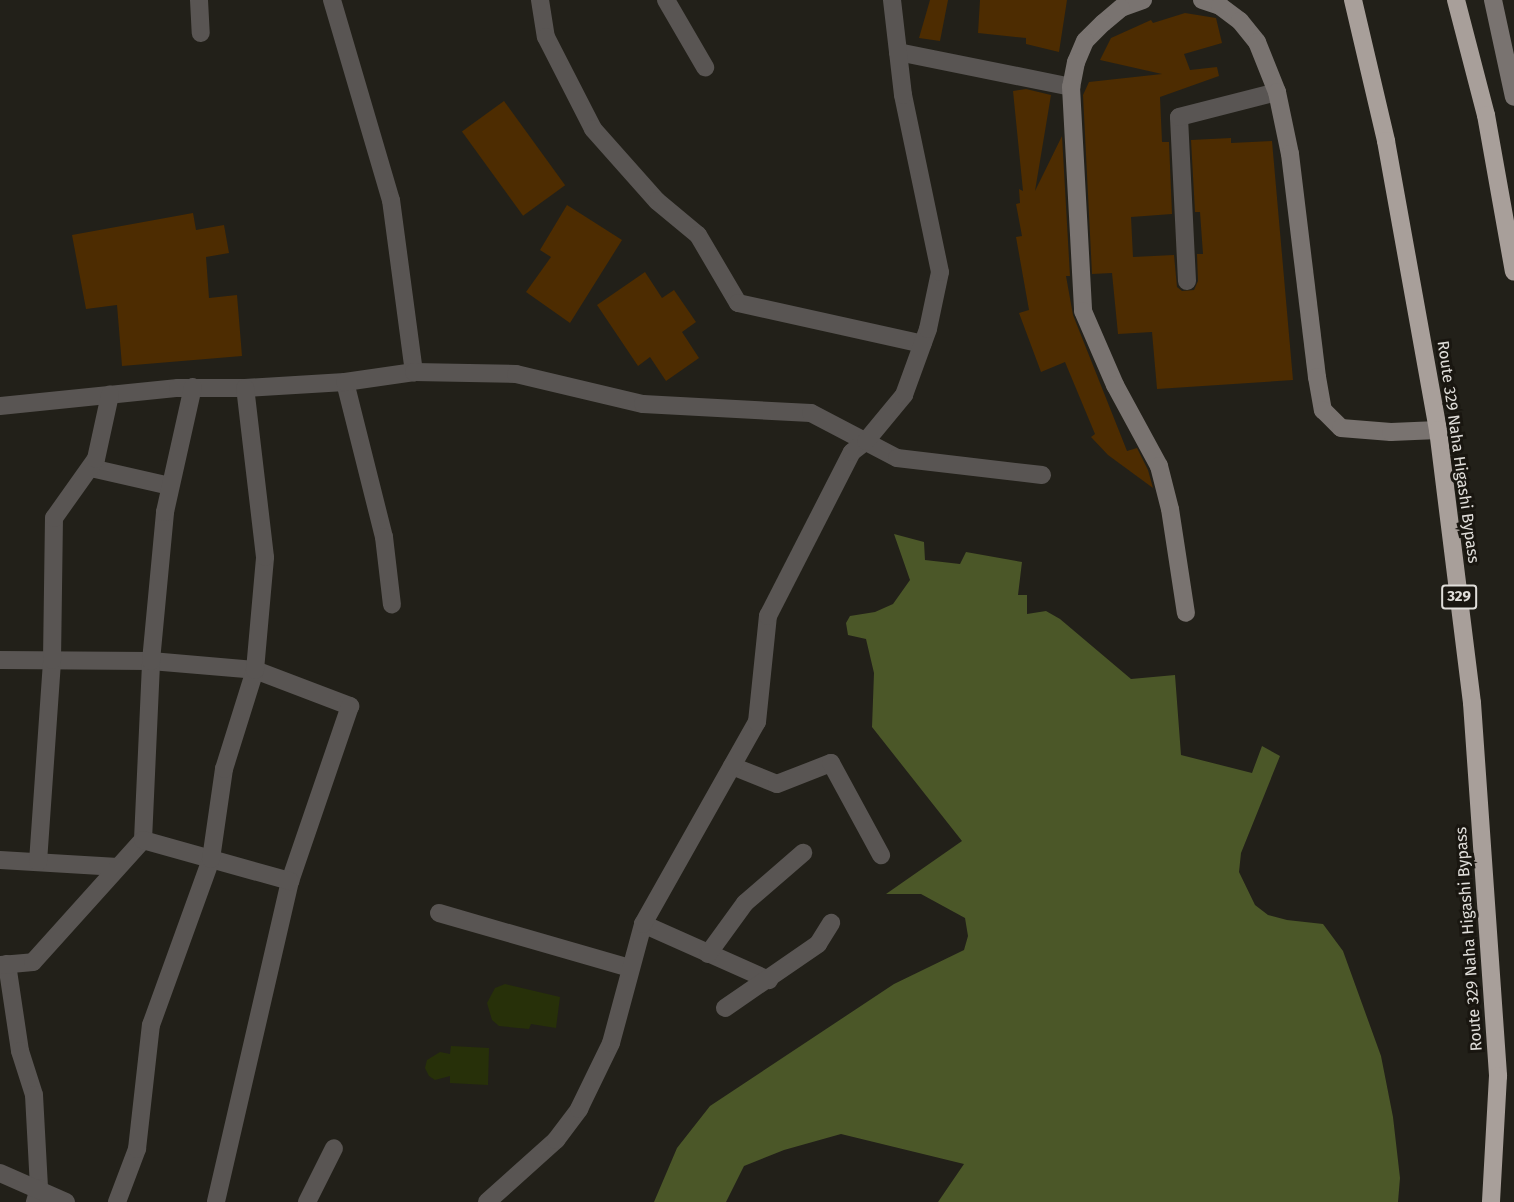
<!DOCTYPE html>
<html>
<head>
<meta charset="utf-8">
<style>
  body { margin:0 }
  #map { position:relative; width:1514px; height:1202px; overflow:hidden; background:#222019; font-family:"Fira Sans",sans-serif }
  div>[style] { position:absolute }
  .green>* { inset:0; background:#273009 }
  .forest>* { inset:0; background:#4b5728 }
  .building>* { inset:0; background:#4d2c01; transform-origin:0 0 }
  .street>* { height:18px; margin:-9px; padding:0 9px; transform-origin:9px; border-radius:9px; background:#595553 }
  .secondary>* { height:18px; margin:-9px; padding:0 9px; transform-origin:9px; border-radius:9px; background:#797370 }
  .highway>* { height:18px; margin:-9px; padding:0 9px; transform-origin:9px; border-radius:9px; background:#a89f9a }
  span { translate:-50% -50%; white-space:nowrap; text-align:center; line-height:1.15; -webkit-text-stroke:6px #191610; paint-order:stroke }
  .shield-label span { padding:2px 4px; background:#191610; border:2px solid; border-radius:4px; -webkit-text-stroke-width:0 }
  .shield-label { font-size:15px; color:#e0deda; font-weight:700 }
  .street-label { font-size:16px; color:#e0deda }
</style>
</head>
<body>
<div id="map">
  <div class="green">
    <div style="clip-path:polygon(505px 984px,560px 997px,556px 1028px,531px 1024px,529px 1029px,499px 1026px,492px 1020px,487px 1003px,495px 988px)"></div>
    <div style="clip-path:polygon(451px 1046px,489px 1048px,488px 1085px,450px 1083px,450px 1076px,435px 1080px,429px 1076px,425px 1068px,427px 1060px,440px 1052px,450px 1054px)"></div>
  </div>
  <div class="forest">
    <div style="clip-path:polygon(894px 534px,924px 542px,925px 560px,960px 564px,966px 552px,1022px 562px,1018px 595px,1027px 595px,1027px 614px,1046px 611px,1060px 619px,1131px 679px,1175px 675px,1181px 755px,1252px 773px,1262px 746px,1280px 756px,1241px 853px,1239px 872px,1255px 905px,1268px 915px,1287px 920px,1323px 924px,1343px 951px,1381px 1056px,1393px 1117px,1400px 1178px,1398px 1202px,938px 1202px,964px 1164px,841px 1134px,784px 1150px,744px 1166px,726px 1202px,654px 1202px,677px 1148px,710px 1106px,894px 984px,964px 950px,968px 936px,965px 918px,921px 894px,886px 894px,962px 841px,872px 727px,874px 673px,866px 639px,848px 635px,846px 623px,850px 616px,875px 612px,893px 604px,910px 580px)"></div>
  </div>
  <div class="building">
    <div style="clip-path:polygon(930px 0,948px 0,940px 41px,919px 38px)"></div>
    <div style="clip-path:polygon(980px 0,1067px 0,1059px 52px,1026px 44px,1026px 38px,978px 33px)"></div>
    <div style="clip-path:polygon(1185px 13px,1216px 18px,1222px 43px,1184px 54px,1190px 70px,1217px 67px,1219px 76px,1160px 97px,1162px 142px,1169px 142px,1172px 214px,1131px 217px,1133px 257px,1174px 255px,1177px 287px,1182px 291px,1194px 290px,1198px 281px,1197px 254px,1203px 254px,1200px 212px,1195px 212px,1191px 140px,1231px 138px,1231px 143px,1272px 141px,1293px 380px,1157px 389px,1152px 332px,1118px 334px,1112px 273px,1092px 274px,1083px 95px,1089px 82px,1162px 74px,1100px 60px,1111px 38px,1151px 20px,1153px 23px)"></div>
    <div style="clip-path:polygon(1026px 89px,1051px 95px,1035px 191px,1062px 136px,1070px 276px,1066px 276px,1073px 315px,1127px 451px,1137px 448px,1148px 470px,1153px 488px,1108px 455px,1117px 453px,1108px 455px,1091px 437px,1095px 434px,1065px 362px,1041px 372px,1019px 313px,1029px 310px,1016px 237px,1022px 236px,1016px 204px,1020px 203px,1019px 189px,1023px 191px,1013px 91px)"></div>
    <div style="left:504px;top:101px;width:104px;height:52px;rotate:54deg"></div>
    <div style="clip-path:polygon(567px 205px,622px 240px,570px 323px,526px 292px,551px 257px,540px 250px)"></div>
    <div style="clip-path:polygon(193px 213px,196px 230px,224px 225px,229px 253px,206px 257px,209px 298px,237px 295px,242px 356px,122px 366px,117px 305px,86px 309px,72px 235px)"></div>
    <div style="clip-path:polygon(645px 272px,662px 298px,674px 290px,696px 322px,682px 332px,699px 358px,666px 381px,650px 357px,638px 366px,597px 305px)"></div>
  </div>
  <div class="street">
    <div style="left:199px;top:0;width:33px;rotate:87deg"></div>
    <div style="left:332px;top:0;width:209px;rotate:73.6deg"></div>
    <div style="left:391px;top:200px;width:174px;rotate:82.4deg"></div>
    <div style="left:540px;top:0;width:37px;rotate:81deg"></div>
    <div style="left:546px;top:37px;width:103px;rotate:62.9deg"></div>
    <div style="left:593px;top:129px;width:96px;rotate:48.4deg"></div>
    <div style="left:657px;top:201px;width:53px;rotate:39.7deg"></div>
    <div style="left:698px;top:235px;width:79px;rotate:59.5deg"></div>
    <div style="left:738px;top:303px;width:189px;rotate:12.5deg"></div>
    <div style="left:666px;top:0;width:78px;rotate:59.8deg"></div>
    <div style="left:898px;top:52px;width:177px;rotate:11.4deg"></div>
    <div style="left:1187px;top:281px;width:164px;rotate:-92.8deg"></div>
    <div style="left:1179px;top:117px;width:101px;rotate:-14.3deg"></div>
    <div style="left:345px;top:382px;width:160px;rotate:75.9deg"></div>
    <div style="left:384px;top:537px;width:68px;rotate:83.3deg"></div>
    <div style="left:0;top:406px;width:179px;rotate:-5.8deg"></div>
    <div style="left:178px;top:388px;width:67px"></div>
    <div style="left:245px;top:388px;width:100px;rotate:-3.4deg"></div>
    <div style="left:345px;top:382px;width:70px;rotate:-8.2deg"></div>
    <div style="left:414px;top:372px;width:102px;rotate:1.1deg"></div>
    <div style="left:516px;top:374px;width:130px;rotate:13.3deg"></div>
    <div style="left:643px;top:404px;width:168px;rotate:3.1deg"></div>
    <div style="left:811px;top:413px;width:97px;rotate:27.6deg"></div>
    <div style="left:897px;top:458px;width:146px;rotate:6.7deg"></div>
    <div style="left:91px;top:468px;width:81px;rotate:12.8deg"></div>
    <div style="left:0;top:660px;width:151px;rotate:0.4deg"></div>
    <div style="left:151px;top:661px;width:104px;rotate:4.9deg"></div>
    <div style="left:255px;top:670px;width:102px;rotate:20.8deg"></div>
    <div style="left:350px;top:706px;width:185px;rotate:108.9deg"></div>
    <div style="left:290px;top:881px;width:329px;rotate:103deg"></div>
    <div style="left:732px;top:766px;width:48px;rotate:21.8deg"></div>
    <div style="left:777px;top:784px;width:58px;rotate:-21.3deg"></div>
    <div style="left:831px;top:763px;width:105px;rotate:61.5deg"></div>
    <div style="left:143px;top:840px;width:179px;rotate:-87.4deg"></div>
    <div style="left:151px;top:661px;width:150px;rotate:-84.6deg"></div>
    <div style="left:165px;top:512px;width:128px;rotate:-77.4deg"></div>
    <div style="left:0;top:860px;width:118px;rotate:3.4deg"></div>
    <div style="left:38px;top:862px;width:202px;rotate:-86deg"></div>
    <div style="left:52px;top:660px;width:142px;rotate:-89.2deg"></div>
    <div style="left:54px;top:518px;width:72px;rotate:-54.6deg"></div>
    <div style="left:96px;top:459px;width:66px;rotate:-77.7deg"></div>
    <div style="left:439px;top:913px;width:199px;rotate:16.1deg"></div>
    <div style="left:643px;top:924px;width:138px;rotate:24deg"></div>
    <div style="left:708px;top:954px;width:63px;rotate:-54deg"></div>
    <div style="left:745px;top:903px;width:77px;rotate:-40.8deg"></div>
    <div style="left:7px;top:964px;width:88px;rotate:81.5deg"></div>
    <div style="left:20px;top:1051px;width:46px;rotate:72.3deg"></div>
    <div style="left:34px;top:1095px;width:93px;rotate:86.9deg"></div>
    <div style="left:39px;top:1188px;width:15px;rotate:106deg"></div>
    <div style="left:0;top:965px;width:33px;rotate:-5deg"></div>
    <div style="left:33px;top:962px;width:164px;rotate:-48deg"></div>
    <div style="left:143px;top:840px;width:153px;rotate:15.6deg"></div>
    <div style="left:725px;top:1008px;width:113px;rotate:-34.5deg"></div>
    <div style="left:818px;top:944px;width:25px;rotate:-58deg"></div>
    <div style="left:0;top:1173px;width:72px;rotate:23.7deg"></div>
    <div style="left:117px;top:1202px;width:57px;rotate:-69.3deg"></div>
    <div style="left:137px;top:1149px;width:125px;rotate:-83.6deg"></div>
    <div style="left:151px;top:1025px;width:177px;rotate:-70.1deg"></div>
    <div style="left:211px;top:859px;width:91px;rotate:-81.8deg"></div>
    <div style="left:224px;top:769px;width:104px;rotate:-72.6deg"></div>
    <div style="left:255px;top:670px;width:113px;rotate:-84.9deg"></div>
    <div style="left:265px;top:557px;width:170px;rotate:-96.7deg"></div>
    <div style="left:307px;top:1202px;width:60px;rotate:-63.4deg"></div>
    <div style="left:487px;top:1202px;width:93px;rotate:-41.9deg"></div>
    <div style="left:556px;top:1140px;width:39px;rotate:-53deg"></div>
    <div style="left:579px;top:1109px;width:73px;rotate:-64.1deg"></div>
    <div style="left:611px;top:1043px;width:123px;rotate:-74.9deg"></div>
    <div style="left:643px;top:924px;width:232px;rotate:-60.6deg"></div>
    <div style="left:757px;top:722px;width:107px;rotate:-84.1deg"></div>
    <div style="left:768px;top:616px;width:184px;rotate:-62.9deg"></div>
    <div style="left:852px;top:452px;width:18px;rotate:-38deg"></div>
    <div style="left:866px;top:441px;width:60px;rotate:-50.4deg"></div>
    <div style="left:904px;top:395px;width:70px;rotate:-70deg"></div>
    <div style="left:928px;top:329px;width:58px;rotate:-78.1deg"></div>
    <div style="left:940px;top:272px;width:181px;rotate:-101.8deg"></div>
    <div style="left:903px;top:95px;width:96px;rotate:-96.6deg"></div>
  </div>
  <div class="secondary">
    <div style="left:1143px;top:0;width:23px;rotate:160deg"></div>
    <div style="left:1121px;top:8px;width:23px;rotate:140deg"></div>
    <div style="left:1103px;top:23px;width:25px;rotate:135deg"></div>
    <div style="left:1085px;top:41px;width:23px;rotate:113deg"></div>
    <div style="left:1076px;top:62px;width:25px;rotate:101deg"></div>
    <div style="left:1071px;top:87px;width:224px;rotate:86.9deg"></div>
    <div style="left:1083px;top:311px;width:81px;rotate:66.6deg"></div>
    <div style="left:1115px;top:385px;width:92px;rotate:61.5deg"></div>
    <div style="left:1159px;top:466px;width:44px;rotate:75.7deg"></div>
    <div style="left:1170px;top:509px;width:105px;rotate:81.3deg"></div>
    <div style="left:1202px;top:0;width:19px;rotate:18deg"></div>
    <div style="left:1220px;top:6px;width:25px;rotate:37deg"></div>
    <div style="left:1240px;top:21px;width:27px;rotate:51deg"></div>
    <div style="left:1257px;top:42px;width:54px;rotate:68.2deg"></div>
    <div style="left:1277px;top:92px;width:63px;rotate:78.2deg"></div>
    <div style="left:1290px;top:154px;width:225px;rotate:83.1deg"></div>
    <div style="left:1317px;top:377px;width:34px;rotate:80deg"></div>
    <div style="left:1323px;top:410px;width:25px;rotate:45deg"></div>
    <div style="left:1341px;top:428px;width:50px;rotate:4.6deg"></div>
    <div style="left:1391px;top:432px;width:47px;rotate:-2.4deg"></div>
    <div style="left:1493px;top:0;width:99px;rotate:77.8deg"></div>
  </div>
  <div class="highway">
    <div style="left:1353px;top:0;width:145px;rotate:76.8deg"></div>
    <div style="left:1386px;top:141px;width:294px;rotate:79.8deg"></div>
    <div style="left:1438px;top:430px;width:275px;rotate:82.9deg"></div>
    <div style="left:1472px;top:703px;width:374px;rotate:86deg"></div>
    <div style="left:1498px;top:1076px;width:126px;rotate:93.2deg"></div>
    <div style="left:1456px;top:0;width:119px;rotate:75.4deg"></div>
    <div style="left:1486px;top:115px;width:159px;rotate:79.9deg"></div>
  </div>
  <div class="shield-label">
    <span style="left:1459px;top:597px">329</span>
  </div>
  <div class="street-label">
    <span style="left:1458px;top:452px;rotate:82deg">Route 329 Naha Higashi Bypass</span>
    <span style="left:1469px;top:939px;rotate:-94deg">Route 329 Naha Higashi Bypass</span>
  </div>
</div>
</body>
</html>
